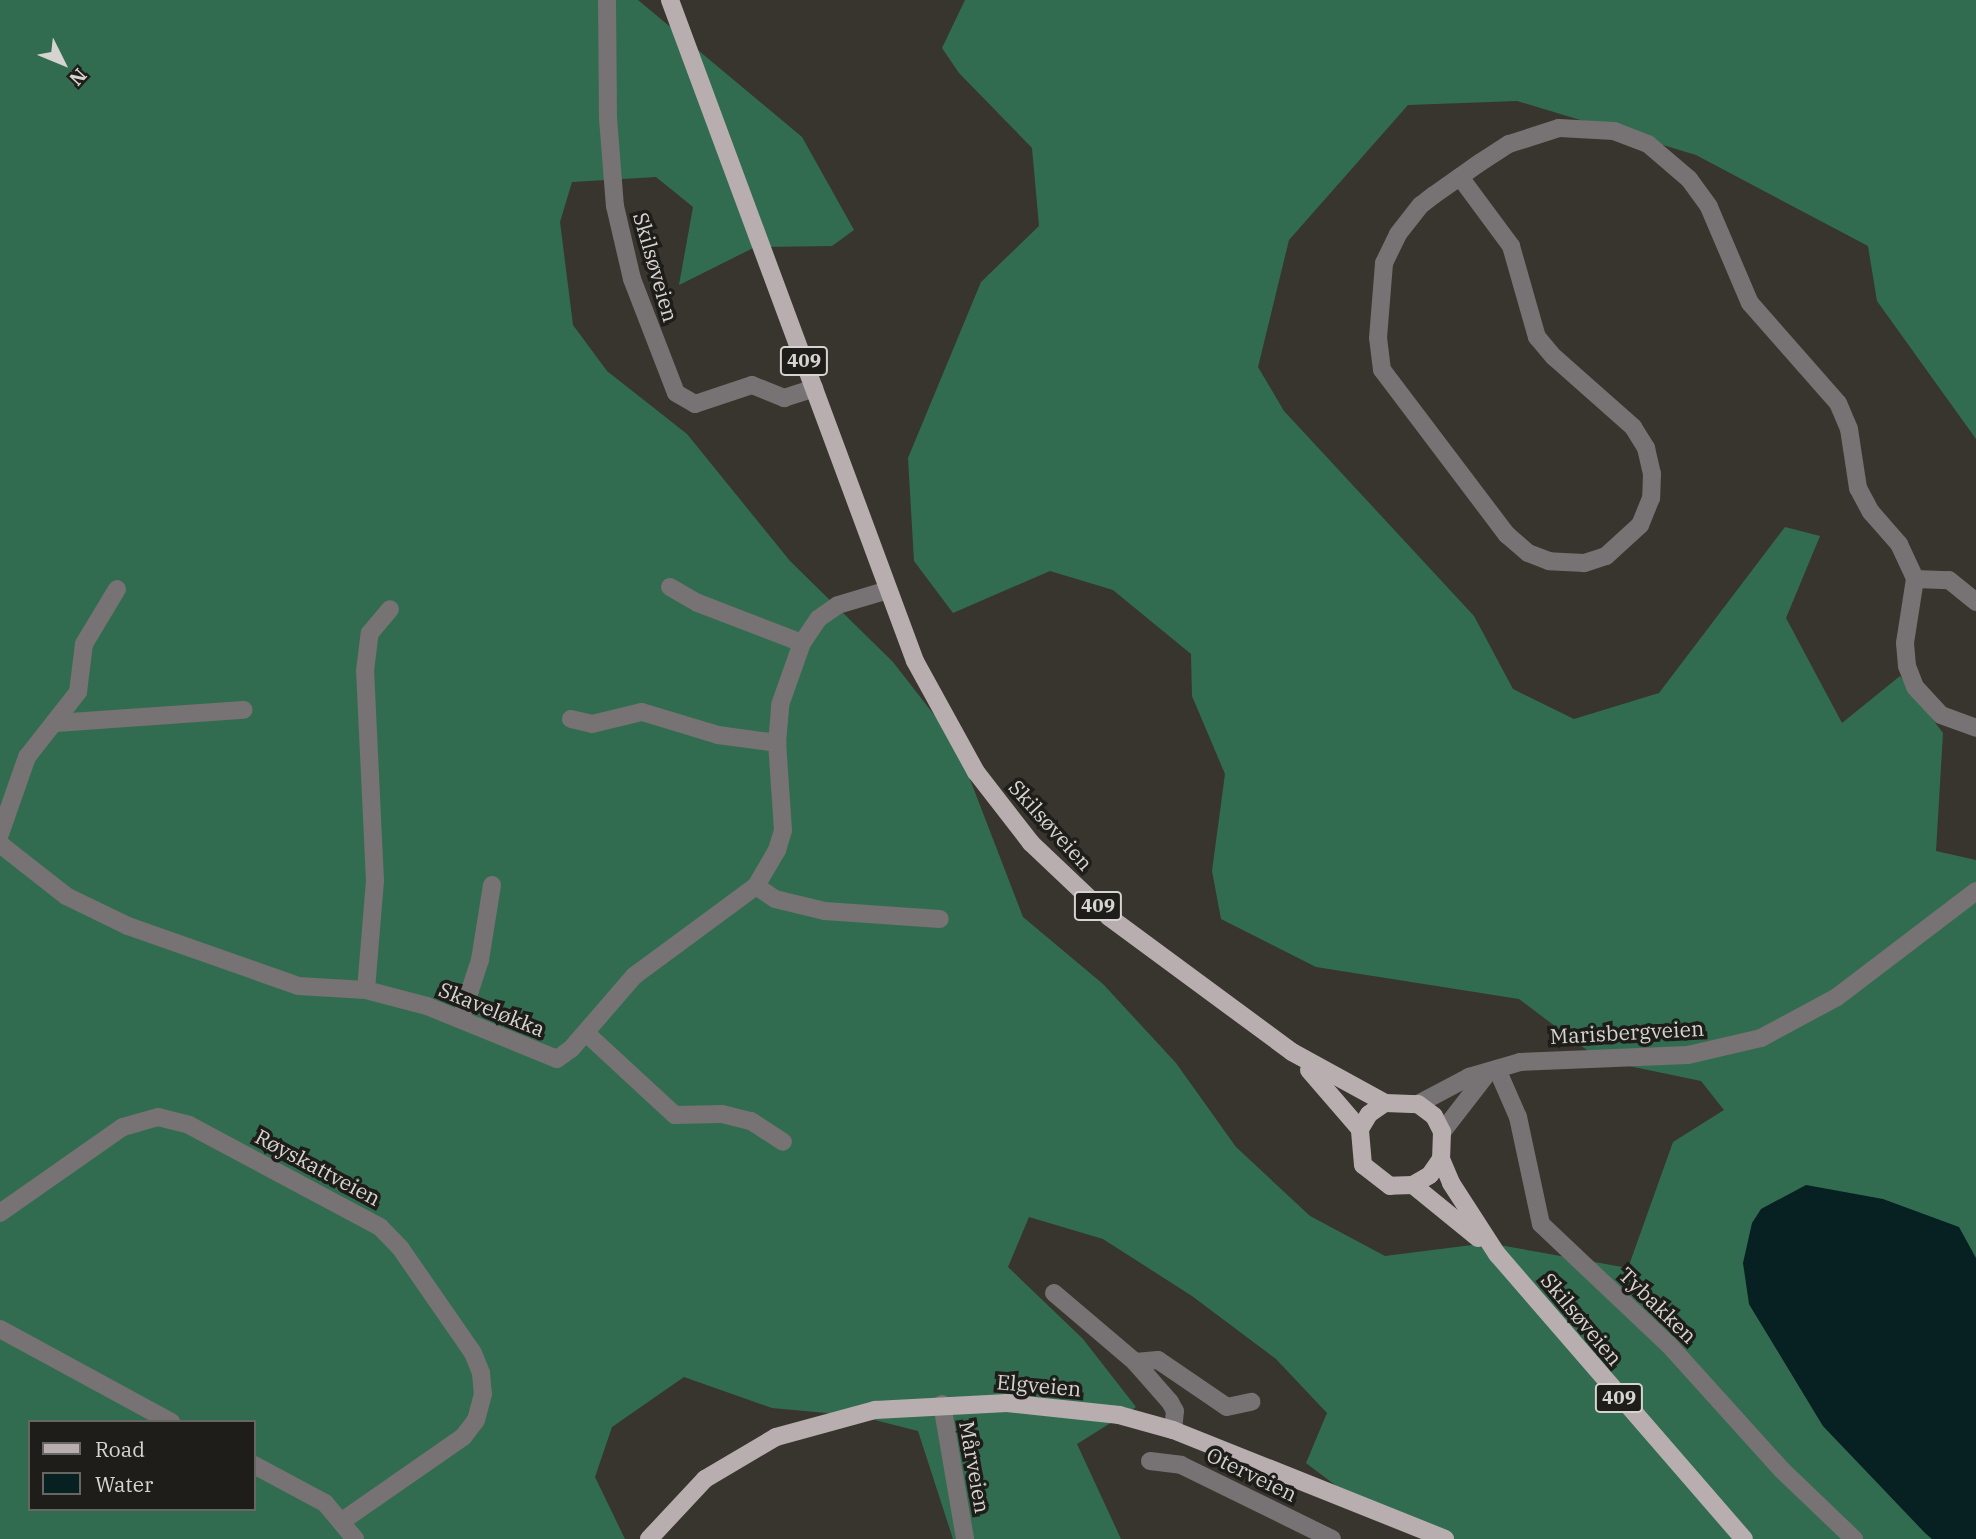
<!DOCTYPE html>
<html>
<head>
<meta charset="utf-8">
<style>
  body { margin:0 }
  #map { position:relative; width:1976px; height:1539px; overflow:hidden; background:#38352e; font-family:"IBM Plex Serif",serif }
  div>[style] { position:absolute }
  .forest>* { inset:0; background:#326c50 }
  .water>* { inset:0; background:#072022 }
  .minor>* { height:18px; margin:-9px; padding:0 9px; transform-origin:9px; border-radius:9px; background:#777273 }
  .major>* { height:18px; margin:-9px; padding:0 9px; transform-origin:9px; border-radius:9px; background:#b8aeb0 }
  span { translate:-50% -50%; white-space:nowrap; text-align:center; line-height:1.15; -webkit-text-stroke:7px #1e1d1a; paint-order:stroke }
  .shield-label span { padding:2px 5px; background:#1e1d1a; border:2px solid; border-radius:5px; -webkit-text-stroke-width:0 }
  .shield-label { font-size:19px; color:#d6d4d0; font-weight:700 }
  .street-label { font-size:21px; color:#d6d4d0 }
  .legend { position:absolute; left:28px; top:1420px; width:228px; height:91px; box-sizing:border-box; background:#1e1d1a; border:2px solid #686663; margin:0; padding:9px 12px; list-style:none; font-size:21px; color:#d6d4d0 }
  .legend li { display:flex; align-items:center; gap:14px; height:35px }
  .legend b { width:35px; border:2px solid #686663 }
  .north { position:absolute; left:28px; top:28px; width:70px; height:70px; -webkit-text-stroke:5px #1e1d1a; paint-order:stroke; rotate:133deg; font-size:19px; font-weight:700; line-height:28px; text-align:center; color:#d6d4d0 }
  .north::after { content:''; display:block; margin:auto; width:24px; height:32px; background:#d6d4d0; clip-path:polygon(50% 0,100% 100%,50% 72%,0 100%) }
</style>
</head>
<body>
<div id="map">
  <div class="forest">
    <div style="clip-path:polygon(evenodd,0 0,638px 0,802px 137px,854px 230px,832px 246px,755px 247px,679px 285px,693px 207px,656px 177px,572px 182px,560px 222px,573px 325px,607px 371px,687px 434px,790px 561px,893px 662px,956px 743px,1023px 917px,1103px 984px,1176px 1063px,1236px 1147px,1310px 1216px,1385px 1256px,1488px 1243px,1628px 1268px,1673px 1142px,1724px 1110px,1701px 1081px,1600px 1060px,1519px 999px,1316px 967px,1221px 919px,1212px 871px,1225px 774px,1192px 696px,1191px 654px,1113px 590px,1050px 571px,953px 613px,914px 561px,908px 458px,981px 282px,1039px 226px,1032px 148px,959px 73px,942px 48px,965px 0,1976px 0,1976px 439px,1877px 301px,1868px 246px,1696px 155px,1517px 101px,1408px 105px,1289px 240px,1258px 367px,1284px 411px,1474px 616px,1513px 689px,1574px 719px,1659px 693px,1785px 527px,1820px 536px,1786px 618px,1842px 723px,1900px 676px,1943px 733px,1936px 851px,1976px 860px,1976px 1258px,1749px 1304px,1823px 1426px,1932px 1539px,1432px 1539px,1372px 1513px,1306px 1463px,1327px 1413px,1276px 1359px,1192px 1296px,1103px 1239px,1029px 1217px,1008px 1267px,1083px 1339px,1136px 1407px,1077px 1444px,1121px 1539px,953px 1539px,918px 1431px,859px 1416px,772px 1408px,684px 1377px,612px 1427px,595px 1477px,625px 1539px,0 1539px,0 0,30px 1422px,254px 1422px,254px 1509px,30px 1509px,30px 1422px)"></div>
  </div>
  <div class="water">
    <div style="clip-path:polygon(1806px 1185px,1883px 1199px,1959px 1227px,1976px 1258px,1976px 1539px,1932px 1539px,1925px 1533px,1823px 1426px,1749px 1304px,1743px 1263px,1752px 1223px,1761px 1209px)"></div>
  </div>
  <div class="minor">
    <div style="left:607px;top:0;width:118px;rotate:89.5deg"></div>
    <div style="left:608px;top:118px;width:88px;rotate:85.5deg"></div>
    <div style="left:615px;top:206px;width:75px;rotate:76.9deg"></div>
    <div style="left:632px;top:279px;width:122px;rotate:68.9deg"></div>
    <div style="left:676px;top:393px;width:22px;rotate:30deg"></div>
    <div style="left:695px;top:404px;width:60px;rotate:-18.4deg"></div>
    <div style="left:752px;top:385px;width:35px;rotate:22deg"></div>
    <div style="left:784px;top:398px;width:32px;rotate:-18deg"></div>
    <div style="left:1460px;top:177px;width:86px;rotate:53.5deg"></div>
    <div style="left:1511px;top:246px;width:95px;rotate:74.1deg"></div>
    <div style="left:1537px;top:337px;width:26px;rotate:50deg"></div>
    <div style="left:1554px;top:357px;width:106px;rotate:41.5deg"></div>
    <div style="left:1633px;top:427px;width:25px;rotate:58deg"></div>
    <div style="left:1646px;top:448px;width:27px;rotate:77deg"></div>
    <div style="left:1652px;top:474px;width:24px;rotate:92deg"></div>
    <div style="left:1651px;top:498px;width:29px;rotate:112deg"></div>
    <div style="left:1640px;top:525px;width:46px;rotate:137.6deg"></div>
    <div style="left:1606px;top:556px;width:23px;rotate:162deg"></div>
    <div style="left:1584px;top:563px;width:35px;rotate:-177deg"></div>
    <div style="left:1549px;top:561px;width:22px;rotate:-159deg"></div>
    <div style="left:1528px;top:553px;width:28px;rotate:-139deg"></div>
    <div style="left:1507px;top:535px;width:207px;rotate:-127.1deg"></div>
    <div style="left:1382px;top:370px;width:32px;rotate:-97deg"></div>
    <div style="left:1378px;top:338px;width:75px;rotate:-85.4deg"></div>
    <div style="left:1384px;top:263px;width:32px;rotate:-64deg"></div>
    <div style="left:1398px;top:234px;width:37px;rotate:-52deg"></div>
    <div style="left:1421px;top:205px;width:16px;rotate:-38deg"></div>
    <div style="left:1434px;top:195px;width:57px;rotate:-35.1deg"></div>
    <div style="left:1481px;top:162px;width:33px;rotate:-33deg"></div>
    <div style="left:1509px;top:144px;width:52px;rotate:-17.7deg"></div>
    <div style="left:1559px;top:128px;width:55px;rotate:3.1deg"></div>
    <div style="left:1614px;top:131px;width:36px;rotate:21deg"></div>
    <div style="left:1648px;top:144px;width:54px;rotate:40.5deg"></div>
    <div style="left:1689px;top:179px;width:34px;rotate:54deg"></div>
    <div style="left:1709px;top:207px;width:104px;rotate:66.9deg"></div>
    <div style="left:1750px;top:303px;width:133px;rotate:48.7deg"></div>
    <div style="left:1838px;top:403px;width:28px;rotate:67deg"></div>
    <div style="left:1849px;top:429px;width:60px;rotate:81.3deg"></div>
    <div style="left:1858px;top:488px;width:27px;rotate:62deg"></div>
    <div style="left:1871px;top:512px;width:43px;rotate:48.8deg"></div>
    <div style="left:1899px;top:544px;width:38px;rotate:65deg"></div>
    <div style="left:1915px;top:579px;width:65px;rotate:98.9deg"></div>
    <div style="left:1905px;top:643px;width:23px;rotate:85deg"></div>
    <div style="left:1907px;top:666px;width:22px;rotate:69deg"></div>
    <div style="left:1915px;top:687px;width:38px;rotate:47deg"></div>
    <div style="left:1941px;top:715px;width:37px;rotate:20deg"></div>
    <div style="left:1915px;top:579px;width:34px;rotate:2deg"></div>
    <div style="left:1949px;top:580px;width:35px;rotate:39deg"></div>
    <div style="left:670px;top:587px;width:32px;rotate:30deg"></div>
    <div style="left:698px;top:603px;width:111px;rotate:21deg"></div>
    <div style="left:571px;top:719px;width:22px;rotate:13deg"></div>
    <div style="left:592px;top:724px;width:51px;rotate:-13.5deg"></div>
    <div style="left:642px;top:712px;width:79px;rotate:16.8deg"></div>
    <div style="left:718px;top:735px;width:60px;rotate:7.7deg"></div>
    <div style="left:56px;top:723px;width:188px;rotate:-4deg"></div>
    <div style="left:0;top:834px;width:82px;rotate:-70.7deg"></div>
    <div style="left:27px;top:757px;width:83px;rotate:-51.9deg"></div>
    <div style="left:78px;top:692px;width:48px;rotate:-82.9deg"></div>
    <div style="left:84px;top:644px;width:64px;rotate:-59deg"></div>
    <div style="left:0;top:844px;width:84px;rotate:38.2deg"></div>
    <div style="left:66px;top:896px;width:69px;rotate:25.8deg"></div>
    <div style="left:128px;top:926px;width:180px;rotate:19.4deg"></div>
    <div style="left:298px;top:986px;width:68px;rotate:3.4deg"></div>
    <div style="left:366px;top:990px;width:63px;rotate:14.7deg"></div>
    <div style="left:427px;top:1006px;width:140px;rotate:22.2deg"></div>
    <div style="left:557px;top:1059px;width:17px;rotate:-36deg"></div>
    <div style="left:571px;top:1049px;width:96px;rotate:-49.2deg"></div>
    <div style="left:634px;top:976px;width:152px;rotate:-36.4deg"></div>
    <div style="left:756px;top:886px;width:42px;rotate:-59.7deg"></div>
    <div style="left:777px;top:850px;width:21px;rotate:-73deg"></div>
    <div style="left:783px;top:830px;width:87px;rotate:-93.9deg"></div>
    <div style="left:777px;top:743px;width:38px;rotate:-85deg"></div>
    <div style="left:780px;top:705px;width:66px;rotate:-70.5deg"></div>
    <div style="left:802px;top:643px;width:29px;rotate:-56deg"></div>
    <div style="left:818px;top:619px;width:24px;rotate:-35deg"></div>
    <div style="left:838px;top:605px;width:52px;rotate:-16.7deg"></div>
    <div style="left:756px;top:886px;width:23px;rotate:34deg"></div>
    <div style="left:775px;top:899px;width:51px;rotate:13.5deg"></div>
    <div style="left:825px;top:911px;width:115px;rotate:4deg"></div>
    <div style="left:366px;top:990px;width:109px;rotate:-85.3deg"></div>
    <div style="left:375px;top:881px;width:210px;rotate:-92.7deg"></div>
    <div style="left:365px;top:671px;width:38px;rotate:-83deg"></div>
    <div style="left:370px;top:633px;width:31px;rotate:-50deg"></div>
    <div style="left:461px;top:1018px;width:61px;rotate:-71.9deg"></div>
    <div style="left:480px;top:960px;width:76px;rotate:-80.9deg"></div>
    <div style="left:586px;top:1033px;width:121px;rotate:42.7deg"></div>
    <div style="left:675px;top:1115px;width:47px;rotate:-1.2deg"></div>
    <div style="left:722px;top:1114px;width:30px;rotate:14deg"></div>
    <div style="left:751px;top:1121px;width:38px;rotate:33deg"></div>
    <div style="left:1497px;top:1069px;width:52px;rotate:66.4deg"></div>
    <div style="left:1518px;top:1117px;width:109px;rotate:77.9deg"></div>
    <div style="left:1541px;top:1224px;width:176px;rotate:43.4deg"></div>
    <div style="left:1669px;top:1345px;width:169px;rotate:47.9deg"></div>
    <div style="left:1782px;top:1470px;width:100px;rotate:43.8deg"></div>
    <div style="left:1418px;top:1104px;width:58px;rotate:-27.9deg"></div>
    <div style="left:1469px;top:1077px;width:53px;rotate:-16.4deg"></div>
    <div style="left:1520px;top:1062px;width:168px;rotate:-2.4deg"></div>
    <div style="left:1688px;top:1055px;width:75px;rotate:-13.1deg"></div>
    <div style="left:1761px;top:1038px;width:86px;rotate:-28.3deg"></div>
    <div style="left:1837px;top:997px;width:175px;rotate:-37.3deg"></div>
    <div style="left:1442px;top:1132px;width:73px;rotate:-52.2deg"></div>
    <div style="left:0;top:1213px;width:150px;rotate:-35deg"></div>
    <div style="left:123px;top:1127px;width:36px;rotate:-16deg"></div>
    <div style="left:158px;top:1117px;width:32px;rotate:14deg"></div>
    <div style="left:189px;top:1125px;width:217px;rotate:28.1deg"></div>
    <div style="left:380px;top:1227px;width:30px;rotate:46deg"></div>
    <div style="left:401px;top:1249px;width:126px;rotate:55.3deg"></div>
    <div style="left:473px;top:1353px;width:22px;rotate:68deg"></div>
    <div style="left:481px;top:1373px;width:21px;rotate:85deg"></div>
    <div style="left:483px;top:1394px;width:27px;rotate:105deg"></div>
    <div style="left:476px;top:1420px;width:21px;rotate:127deg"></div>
    <div style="left:463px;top:1437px;width:147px;rotate:145.2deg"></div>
    <div style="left:1054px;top:1293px;width:106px;rotate:40.4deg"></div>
    <div style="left:1135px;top:1362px;width:53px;rotate:48.8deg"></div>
    <div style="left:1170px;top:1402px;width:10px;rotate:61deg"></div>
    <div style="left:1175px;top:1411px;width:19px;rotate:96deg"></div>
    <div style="left:0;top:1329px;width:195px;rotate:28.5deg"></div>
    <div style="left:1135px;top:1362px;width:23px;rotate:-5deg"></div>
    <div style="left:1158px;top:1360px;width:83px;rotate:34.3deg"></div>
    <div style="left:1227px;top:1407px;width:25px;rotate:-12deg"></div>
    <div style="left:942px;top:1404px;width:137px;rotate:80.3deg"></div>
    <div style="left:1150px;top:1461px;width:31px;rotate:7deg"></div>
    <div style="left:1181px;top:1465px;width:168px;rotate:26.1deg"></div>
    <div style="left:254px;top:1465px;width:81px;rotate:28.2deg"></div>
    <div style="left:325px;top:1503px;width:47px;rotate:50.2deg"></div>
  </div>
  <div class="major">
    <div style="left:670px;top:0;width:705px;rotate:69.66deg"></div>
    <div style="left:915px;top:661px;width:127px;rotate:61.2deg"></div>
    <div style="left:976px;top:772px;width:90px;rotate:52.2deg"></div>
    <div style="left:1031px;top:843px;width:108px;rotate:43.5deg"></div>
    <div style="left:1109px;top:917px;width:227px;rotate:36.4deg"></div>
    <div style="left:1292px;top:1052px;width:106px;rotate:28.7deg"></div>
    <div style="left:1309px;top:1070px;width:78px;rotate:49.2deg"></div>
    <div style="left:1441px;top:1159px;width:19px;rotate:125deg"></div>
    <div style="left:1430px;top:1175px;width:20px;rotate:150deg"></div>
    <div style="left:1413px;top:1185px;width:23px;rotate:178deg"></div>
    <div style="left:1390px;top:1186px;width:34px;rotate:-142deg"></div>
    <div style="left:1363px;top:1165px;width:36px;rotate:-95deg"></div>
    <div style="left:1360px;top:1129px;width:17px;rotate:-59deg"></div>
    <div style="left:1369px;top:1114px;width:19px;rotate:-35deg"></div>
    <div style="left:1385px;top:1103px;width:33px;rotate:2deg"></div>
    <div style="left:1418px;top:1104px;width:20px;rotate:37deg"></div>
    <div style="left:1434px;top:1116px;width:18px;rotate:63deg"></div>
    <div style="left:1442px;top:1132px;width:27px;rotate:92deg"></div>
    <div style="left:1441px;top:1159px;width:26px;rotate:67deg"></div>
    <div style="left:1451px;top:1183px;width:85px;rotate:57.1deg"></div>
    <div style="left:1497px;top:1254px;width:377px;rotate:49.1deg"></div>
    <div style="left:1413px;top:1185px;width:84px;rotate:39.2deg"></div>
    <div style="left:649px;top:1539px;width:82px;rotate:-47deg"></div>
    <div style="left:705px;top:1479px;width:82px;rotate:-30.6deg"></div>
    <div style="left:776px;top:1437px;width:103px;rotate:-15.3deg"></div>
    <div style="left:875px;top:1410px;width:132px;rotate:-3deg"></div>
    <div style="left:1007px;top:1403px;width:113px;rotate:6.1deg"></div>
    <div style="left:1119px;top:1415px;width:56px;rotate:15.5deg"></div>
    <div style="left:1173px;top:1430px;width:293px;rotate:21.8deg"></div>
  </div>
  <div class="shield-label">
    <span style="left:804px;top:361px">409</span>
    <span style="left:1098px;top:906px">409</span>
    <span style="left:1619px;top:1398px">409</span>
  </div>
  <div class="street-label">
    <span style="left:656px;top:267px;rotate:74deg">Skilsøveien</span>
    <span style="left:1051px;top:825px;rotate:48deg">Skilsøveien</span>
    <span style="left:492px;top:1009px;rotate:22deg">Skaveløkka</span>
    <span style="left:1627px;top:1032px;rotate:-3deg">Marisbergveien</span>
    <span style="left:318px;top:1167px;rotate:28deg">Røyskattveien</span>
    <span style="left:1658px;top:1305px;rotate:44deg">Tybakken</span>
    <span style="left:1582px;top:1319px;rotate:50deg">Skilsøveien</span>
    <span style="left:1039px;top:1385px;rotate:5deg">Elgveien</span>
    <span style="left:975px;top:1467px;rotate:80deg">Mårveien</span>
    <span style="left:1252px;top:1474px;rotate:26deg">Oterveien</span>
  </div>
  <ul class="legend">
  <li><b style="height:9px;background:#b8aeb0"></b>Road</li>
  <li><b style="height:19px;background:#072022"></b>Water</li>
  </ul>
  <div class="north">N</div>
</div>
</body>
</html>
